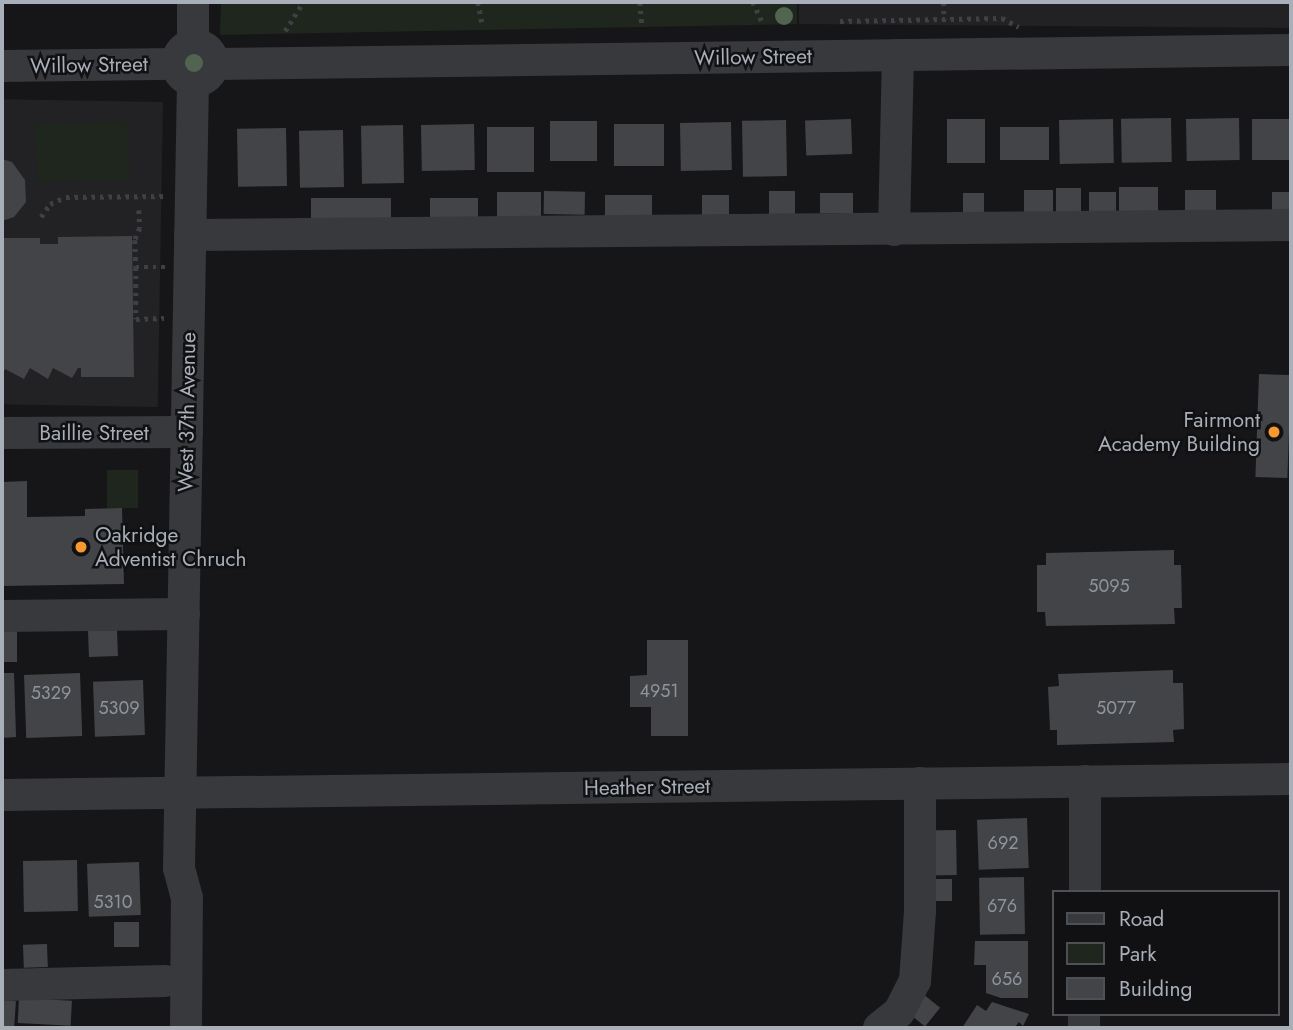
<!DOCTYPE html>
<html>
<head>
<meta charset="utf-8">
<style>
  body { margin:0 }
  #map { position:relative; width:1293px; height:1030px; overflow:hidden; background:#161618; font-family:Jost,sans-serif }
  div>[style] { position:absolute }
  .built>* { inset:0; background:#222225; transform-origin:0 0 }
  .green>* { inset:0; background:#1e261e; transform-origin:0 0 }
  .building>* { inset:0; background:#424448; transform-origin:0 0 }
  .path>* { height:4.5px; margin-top:-2.25px; transform-origin:0; background:repeating-linear-gradient(90deg,#3d4044 0 3.5px,transparent 0 8.5px) }
  .minor>* { height:32px; margin:-16px; padding:0 16px; transform-origin:16px; border-radius:16px; background:#37393d }
  .minor>.ring { margin:-16px; padding:0; box-sizing:content-box; background:none; border:32px solid #37393d; border-radius:50% }
  .trees>* { width:18px; height:18px; margin:-9px; border-radius:50%; background:#516450 }
  .dots>* { width:19px; height:19px; translate:-50% -50%; box-sizing:border-box; border:4px solid #111113; border-radius:50% }
  span { translate:-50% -50%; white-space:nowrap; text-align:center; line-height:1.15; -webkit-text-stroke:5px #111113; paint-order:stroke }
  .number-label { font-size:18px; color:#8e949c }
  .number-label span { -webkit-text-stroke-width:0 }
  .street-label { font-size:21px; color:#a8afb8 }
  .poi-label { font-size:21px; color:#a8afb8 }
  .right { translate:-100% -50%; text-align:right }
  .left { translate:0 -50%; text-align:left }
  .frame { position:absolute; inset:0; border:4px solid #a8afb8; pointer-events:none }
  .legend { position:absolute; left:1052px; top:890px; width:228px; height:126px; box-sizing:border-box; background:#111113; border:2px solid #4d5055; margin:0; padding:9px 12px; list-style:none; font-size:21px; color:#a8afb8 }
  .legend li { display:flex; align-items:center; gap:14px; height:35px }
  .legend b { width:35px; border:2px solid #4d5055 }
</style>
</head>
<body>
<div id="map">
  <div class="built">
    <div style="clip-path:polygon(799px 2px,1291px 2px,1291px 28px,799px 24px)"></div>
    <div style="left:163px;top:102px;width:305px;height:161px;rotate:91deg"></div>
  </div>
  <div class="green">
    <div style="clip-path:polygon(221px 2px,797px 2px,797px 24px,220px 35px)"></div>
    <div style="left:128px;top:121px;width:58px;height:92px;rotate:88deg"></div>
    <div style="left:107px;top:470px;width:31px;height:38px"></div>
  </div>
  <div class="building">
    <div style="left:1171px;top:118px;width:44px;height:50px;rotate:89deg"></div>
    <div style="left:1239px;top:118px;width:42px;height:53px;rotate:89deg"></div>
    <div style="left:851px;top:119px;width:35px;height:46px;rotate:88deg"></div>
    <div style="left:947px;top:119px;width:38px;height:44px"></div>
    <div style="left:1113px;top:119px;width:44px;height:54px;rotate:89deg"></div>
    <div style="left:1252px;top:119px;width:39px;height:41px"></div>
    <div style="left:786px;top:120px;width:56px;height:44px;rotate:89deg"></div>
    <div style="left:550px;top:121px;width:47px;height:40px"></div>
    <div style="left:731px;top:122px;width:48px;height:51px;rotate:89deg"></div>
    <div style="left:474px;top:124px;width:46px;height:53px;rotate:89deg"></div>
    <div style="left:664px;top:124px;width:42px;height:50px;rotate:90deg"></div>
    <div style="left:403px;top:125px;width:58px;height:42px;rotate:89deg"></div>
    <div style="left:487px;top:127px;width:47px;height:45px"></div>
    <div style="left:1049px;top:127px;width:33px;height:49px;rotate:90deg"></div>
    <div style="left:286px;top:128px;width:58px;height:49px;rotate:89deg"></div>
    <div style="left:343px;top:130px;width:57px;height:44px;rotate:89deg"></div>
    <div style="clip-path:polygon(2px 159px,12px 162px,25px 180px,26px 202px,14px 217px,2px 221px)"></div>
    <div style="left:1158px;top:187px;width:26px;height:39px;rotate:90deg"></div>
    <div style="left:1056px;top:188px;width:25px;height:25px"></div>
    <div style="left:1024px;top:190px;width:29px;height:25px"></div>
    <div style="left:1185px;top:190px;width:31px;height:24px"></div>
    <div style="left:544px;top:191px;width:41px;height:23px;rotate:1deg"></div>
    <div style="left:769px;top:191px;width:26px;height:28px"></div>
    <div style="left:497px;top:192px;width:44px;height:25px"></div>
    <div style="left:1089px;top:192px;width:27px;height:24px"></div>
    <div style="left:1272px;top:192px;width:19px;height:21px"></div>
    <div style="left:820px;top:193px;width:33px;height:20px"></div>
    <div style="left:963px;top:193px;width:21px;height:26px"></div>
    <div style="left:605px;top:195px;width:47px;height:26px"></div>
    <div style="left:702px;top:195px;width:27px;height:23px"></div>
    <div style="left:391px;top:198px;width:26px;height:80px;rotate:90deg"></div>
    <div style="left:430px;top:198px;width:48px;height:25px"></div>
    <div style="clip-path:polygon(132px 236px,134px 377px,81px 377px,81px 368px,78px 368px,72px 378px,53px 368px,48px 379px,30px 368px,24px 379px,5px 369px,2px 376px,2px 238px,40px 238px,40px 244px,58px 244px,58px 237px)"></div>
    <div style="left:1259px;top:374px;width:32px;height:103px;rotate:2deg"></div>
    <div style="clip-path:polygon(27px 481px,27px 517px,85px 516px,85px 509px,122px 508px,124px 584px,2px 586px,2px 482px)"></div>
    <div style="clip-path:polygon(1174px 550px,1174px 565px,1181px 565px,1182px 608px,1174px 608px,1175px 624px,1046px 626px,1045px 612px,1037px 612px,1037px 565px,1046px 565px,1046px 553px)"></div>
    <div style="left:2px;top:630px;width:15px;height:32px"></div>
    <div style="left:117px;top:630px;width:26px;height:29px;rotate:88deg"></div>
    <div style="clip-path:polygon(647px 640px,688px 640px,688px 736px,651px 736px,651px 707px,630px 707px,630px 676px,647px 675px)"></div>
    <div style="clip-path:polygon(1173px 670px,1173px 683px,1183px 683px,1184px 729px,1173px 730px,1174px 742px,1057px 745px,1057px 730px,1050px 730px,1048px 687px,1059px 686px,1058px 674px)"></div>
    <div style="clip-path:polygon(2px 673px,14px 673px,16px 737px,2px 738px)"></div>
    <div style="left:80px;top:673px;width:63px;height:56px;rotate:88deg"></div>
    <div style="left:143px;top:680px;width:55px;height:50px;rotate:88deg"></div>
    <div style="left:1027px;top:818px;width:50px;height:50px;rotate:88deg"></div>
    <div style="left:956px;top:830px;width:45px;height:30px;rotate:89deg"></div>
    <div style="left:77px;top:860px;width:51px;height:54px;rotate:89deg"></div>
    <div style="left:139px;top:862px;width:53px;height:52px;rotate:88deg"></div>
    <div style="left:1024px;top:877px;width:57px;height:45px;rotate:89deg"></div>
    <div style="left:929px;top:879px;width:23px;height:22px"></div>
    <div style="left:114px;top:922px;width:25px;height:25px"></div>
    <div style="clip-path:polygon(975px 941px,1028px 941px,1028px 998px,1001px 998px,986px 993px,986px 965px,974px 965px)"></div>
    <div style="left:47px;top:944px;width:23px;height:24px;rotate:88deg"></div>
    <div style="left:923px;top:994px;width:22px;height:24px;rotate:39deg"></div>
    <div style="left:19px;top:998px;width:53px;height:25px;rotate:3deg"></div>
    <div style="left:2px;top:1000px;width:14px;height:28px;rotate:4deg"></div>
    <div style="clip-path:polygon(992px 1002px,1029px 1014px,1023px 1026px,1019px 1022px,1014px 1028px,962px 1028px,977px 1005px,986px 1011px)"></div>
  </div>
  <div class="path">
    <div style="left:478px;top:2px;width:25px;rotate:79deg"></div>
    <div style="left:640px;top:2px;width:22px;rotate:85deg"></div>
    <div style="left:753px;top:2px;width:23px;rotate:65deg"></div>
    <div style="left:944px;top:2px;width:18px;rotate:90deg"></div>
    <div style="left:840px;top:21px;width:162px;rotate:-1.1deg"></div>
    <div style="left:1002px;top:18px;width:19px;rotate:28deg"></div>
    <div style="left:285px;top:31px;width:34px;rotate:-58deg"></div>
    <div style="left:139px;top:210px;width:18px;rotate:87deg"></div>
    <div style="left:140px;top:228px;width:13px;rotate:113deg"></div>
    <div style="left:135px;top:240px;width:27px;rotate:88deg"></div>
    <div style="left:136px;top:267px;width:29px"></div>
    <div style="left:41px;top:217px;width:16px;rotate:-55deg"></div>
    <div style="left:50px;top:204px;width:17px;rotate:-24deg"></div>
    <div style="left:66px;top:197px;width:101px;rotate:-0.6deg"></div>
    <div style="left:136px;top:267px;width:52px;rotate:90deg"></div>
    <div style="left:136px;top:319px;width:28px;rotate:-2deg"></div>
  </div>
  <div class="minor">
    <div style="left:193px;top:44px;width:42px;rotate:-90deg"></div>
    <div class="ring" style="left:177px;top:45px;width:4px;height:4px"></div>
    <div style="left:214px;top:64px;width:1077px;rotate:-0.74deg"></div>
    <div style="left:2px;top:66px;width:174px;rotate:-0.7deg"></div>
    <div style="left:894px;top:230px;width:175px;rotate:-88.7deg"></div>
    <div style="left:190px;top:235px;width:1101px;rotate:-0.52deg"></div>
    <div style="left:2px;top:433px;width:185px;rotate:-0.3deg"></div>
    <div style="left:2px;top:616px;width:182px;rotate:-0.6deg"></div>
    <div style="left:2px;top:795px;width:1289px;rotate:-0.71deg"></div>
    <div style="left:1085px;top:892px;width:111px;rotate:-90deg"></div>
    <div style="left:2px;top:985px;width:163px;rotate:-1.4deg"></div>
    <div style="left:186px;top:1028px;width:130px;rotate:-89.6deg"></div>
    <div style="left:187px;top:898px;width:31px;rotate:-105deg"></div>
    <div style="left:179px;top:868px;width:787px;rotate:-88.98deg"></div>
    <div style="left:879px;top:1028px;width:26px;rotate:-39deg"></div>
    <div style="left:899px;top:1012px;width:35px;rotate:-63deg"></div>
    <div style="left:915px;top:981px;width:70px;rotate:-85.9deg"></div>
    <div style="left:920px;top:911px;width:128px;rotate:-90deg"></div>
    <div style="left:1084px;top:1028px;width:14px;rotate:-90deg"></div>
  </div>
  <div class="trees">
    <div style="left:784px;top:16px"></div>
    <div style="left:194px;top:63px"></div>
  </div>
  <div class="dots">
    <div style="left:1274px;top:432px;background:#f69930"></div>
    <div style="left:81px;top:547px;background:#f69930"></div>
  </div>
  <div class="number-label">
    <span style="left:1109px;top:586px">5095</span>
    <span style="left:659px;top:691px">4951</span>
    <span style="left:51px;top:693px">5329</span>
    <span style="left:119px;top:708px">5309</span>
    <span style="left:1116px;top:708px">5077</span>
    <span style="left:1003px;top:843px">692</span>
    <span style="left:113px;top:902px">5310</span>
    <span style="left:1002px;top:906px">676</span>
    <span style="left:1007px;top:979px">656</span>
  </div>
  <div class="street-label">
    <span style="left:753px;top:57px;rotate:-1deg">Willow Street</span>
    <span style="left:89px;top:65px;rotate:-1deg">Willow Street</span>
    <span style="left:187px;top:412px;rotate:-89deg">West 37th Avenue</span>
    <span style="left:94px;top:433px">Baillie Street</span>
    <span style="left:647px;top:787px;rotate:-1deg">Heather Street</span>
  </div>
  <div class="poi-label">
    <span class="right" style="left:1260px;top:432px">Fairmont<br>Academy Building</span>
    <span class="left" style="left:95px;top:547px">Oakridge<br>Adventist Chruch</span>
  </div>
  <div class="frame"></div>
  <ul class="legend">
  <li><b style="height:9px;background:#37393d"></b>Road</li>
  <li><b style="height:19px;background:#1e261e"></b>Park</li>
  <li><b style="height:19px;background:#424448"></b>Building</li>
  </ul>
</div>
</body>
</html>
